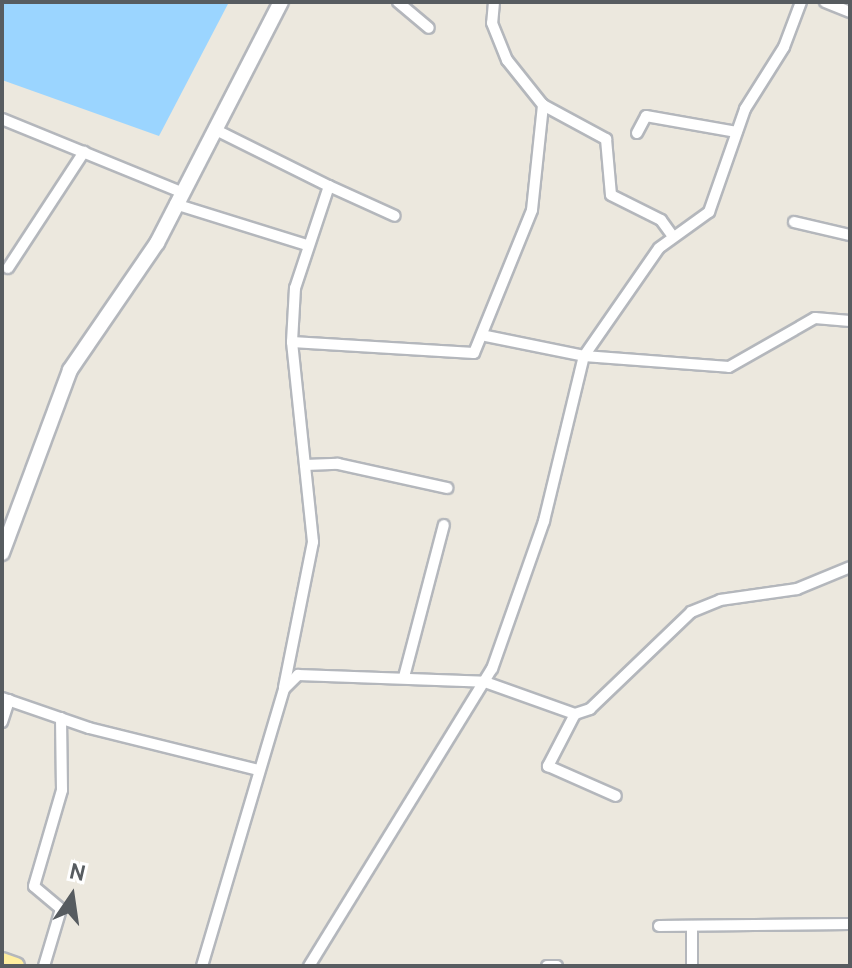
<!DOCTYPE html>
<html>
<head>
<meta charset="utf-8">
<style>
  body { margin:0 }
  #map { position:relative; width:852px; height:968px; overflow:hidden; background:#ece8de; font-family:Cabin,sans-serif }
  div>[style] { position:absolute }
  .water>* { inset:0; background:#9bd5ff }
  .roads { filter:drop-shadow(2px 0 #b4b7bc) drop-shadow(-2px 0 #b4b7bc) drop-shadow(0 2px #b4b7bc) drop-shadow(0 -2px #b4b7bc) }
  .street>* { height:10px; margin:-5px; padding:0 5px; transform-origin:5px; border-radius:5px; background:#fff }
  .secondary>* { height:14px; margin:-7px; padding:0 7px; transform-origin:7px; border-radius:7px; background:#fff }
  .primary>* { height:16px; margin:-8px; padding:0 8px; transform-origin:8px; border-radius:8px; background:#ffeea0 }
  span { translate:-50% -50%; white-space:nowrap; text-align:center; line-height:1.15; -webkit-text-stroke:6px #fff; paint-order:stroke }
  .frame { position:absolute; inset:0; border:4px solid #575c60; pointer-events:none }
  .north { position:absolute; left:32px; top:856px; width:80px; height:80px; -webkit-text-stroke:6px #fff; paint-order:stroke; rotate:13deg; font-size:22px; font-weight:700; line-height:32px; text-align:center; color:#575c60 }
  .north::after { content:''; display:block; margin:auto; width:28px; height:36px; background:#575c60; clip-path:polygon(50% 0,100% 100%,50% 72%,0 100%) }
</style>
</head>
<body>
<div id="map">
  <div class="water">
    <div style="clip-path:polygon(2px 2px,229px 2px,159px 136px,2px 80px)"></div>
  </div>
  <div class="roads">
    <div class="street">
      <div style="left:398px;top:2px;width:40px;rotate:40deg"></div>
      <div style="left:494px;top:2px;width:21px;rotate:95deg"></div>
      <div style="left:492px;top:23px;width:40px;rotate:68deg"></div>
      <div style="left:507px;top:60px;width:58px;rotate:51.3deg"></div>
      <div style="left:543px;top:105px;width:72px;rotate:28.4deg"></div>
      <div style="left:606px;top:139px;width:56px;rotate:84.9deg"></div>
      <div style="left:611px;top:195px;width:56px;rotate:26.6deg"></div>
      <div style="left:661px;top:220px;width:19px;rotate:54deg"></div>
      <div style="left:825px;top:2px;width:27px;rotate:22deg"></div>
      <div style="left:2px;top:119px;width:193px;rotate:22.2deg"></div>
      <div style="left:214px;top:129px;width:128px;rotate:26.4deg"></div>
      <div style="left:329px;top:186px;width:108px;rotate:108.4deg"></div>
      <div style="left:295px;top:288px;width:54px;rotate:93.2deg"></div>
      <div style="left:292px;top:342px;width:201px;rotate:84deg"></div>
      <div style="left:313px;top:542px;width:148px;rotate:101.3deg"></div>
      <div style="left:637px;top:133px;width:19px;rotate:-62deg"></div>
      <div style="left:646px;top:116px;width:92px;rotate:10deg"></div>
      <div style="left:329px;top:186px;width:72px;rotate:24.4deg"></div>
      <div style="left:175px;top:204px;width:138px;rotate:17.3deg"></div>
      <div style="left:794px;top:222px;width:57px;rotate:13.1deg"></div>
      <div style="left:8px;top:268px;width:139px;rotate:-56.8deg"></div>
      <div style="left:486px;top:336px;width:100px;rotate:11.5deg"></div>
      <div style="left:584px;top:356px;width:145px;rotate:4.3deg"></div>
      <div style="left:729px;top:367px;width:99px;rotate:-29.7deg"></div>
      <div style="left:815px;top:318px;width:35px;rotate:5deg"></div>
      <div style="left:292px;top:342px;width:182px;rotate:3.5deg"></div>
      <div style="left:474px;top:353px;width:154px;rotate:-67.9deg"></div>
      <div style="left:532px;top:210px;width:106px;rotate:-84deg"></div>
      <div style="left:305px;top:465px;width:33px;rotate:-2deg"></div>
      <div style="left:338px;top:464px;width:112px;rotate:12.4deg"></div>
      <div style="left:404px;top:677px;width:157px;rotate:-75.3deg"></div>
      <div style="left:2px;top:698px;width:92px;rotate:19deg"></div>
      <div style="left:89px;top:728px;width:175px;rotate:13.9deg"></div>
      <div style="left:575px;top:714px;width:59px;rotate:117.4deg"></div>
      <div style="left:548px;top:766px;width:74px;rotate:23.8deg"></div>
      <div style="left:2px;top:722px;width:23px;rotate:-72deg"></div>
      <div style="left:659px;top:926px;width:191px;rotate:-0.6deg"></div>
      <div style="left:692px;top:926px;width:40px;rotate:90deg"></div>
      <div style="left:44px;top:966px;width:59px;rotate:-73.4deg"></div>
      <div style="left:61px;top:909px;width:35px;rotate:-140deg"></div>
      <div style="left:34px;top:886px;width:100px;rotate:-73.7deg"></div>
      <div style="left:62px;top:790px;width:72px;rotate:-90.8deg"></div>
      <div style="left:202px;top:966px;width:289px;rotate:-73.5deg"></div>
      <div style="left:284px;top:689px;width:20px;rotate:-45deg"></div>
      <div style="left:298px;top:675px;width:187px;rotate:2.1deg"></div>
      <div style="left:485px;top:682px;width:96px;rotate:19.6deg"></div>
      <div style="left:575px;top:714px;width:16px;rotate:-18deg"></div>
      <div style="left:590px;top:709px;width:140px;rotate:-43.8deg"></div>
      <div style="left:691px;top:612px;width:31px;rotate:-22deg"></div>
      <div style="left:720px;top:600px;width:78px;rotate:-8.1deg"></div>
      <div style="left:797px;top:589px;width:57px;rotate:-22.5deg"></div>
      <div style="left:309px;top:966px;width:349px;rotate:-58.4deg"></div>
      <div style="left:492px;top:669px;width:157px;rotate:-70.6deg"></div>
      <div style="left:544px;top:521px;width:170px;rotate:-76.4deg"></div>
      <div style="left:584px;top:356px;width:131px;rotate:-55.2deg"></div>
      <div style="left:659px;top:248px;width:62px;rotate:-35.8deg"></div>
      <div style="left:709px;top:212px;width:109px;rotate:-70.7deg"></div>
      <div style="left:745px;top:109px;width:73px;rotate:-57.8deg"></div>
      <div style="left:784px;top:47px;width:48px;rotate:-69.3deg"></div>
      <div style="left:547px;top:966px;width:10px"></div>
    </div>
    <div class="secondary">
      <div style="left:2px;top:553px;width:195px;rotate:-69.6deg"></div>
      <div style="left:70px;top:370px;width:154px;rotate:-55.6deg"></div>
      <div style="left:157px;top:243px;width:271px;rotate:-62.8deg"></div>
    </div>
    <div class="primary">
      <div style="left:2px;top:961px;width:15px;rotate:20deg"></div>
    </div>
  </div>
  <div class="frame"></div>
  <div class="north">N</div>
</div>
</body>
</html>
